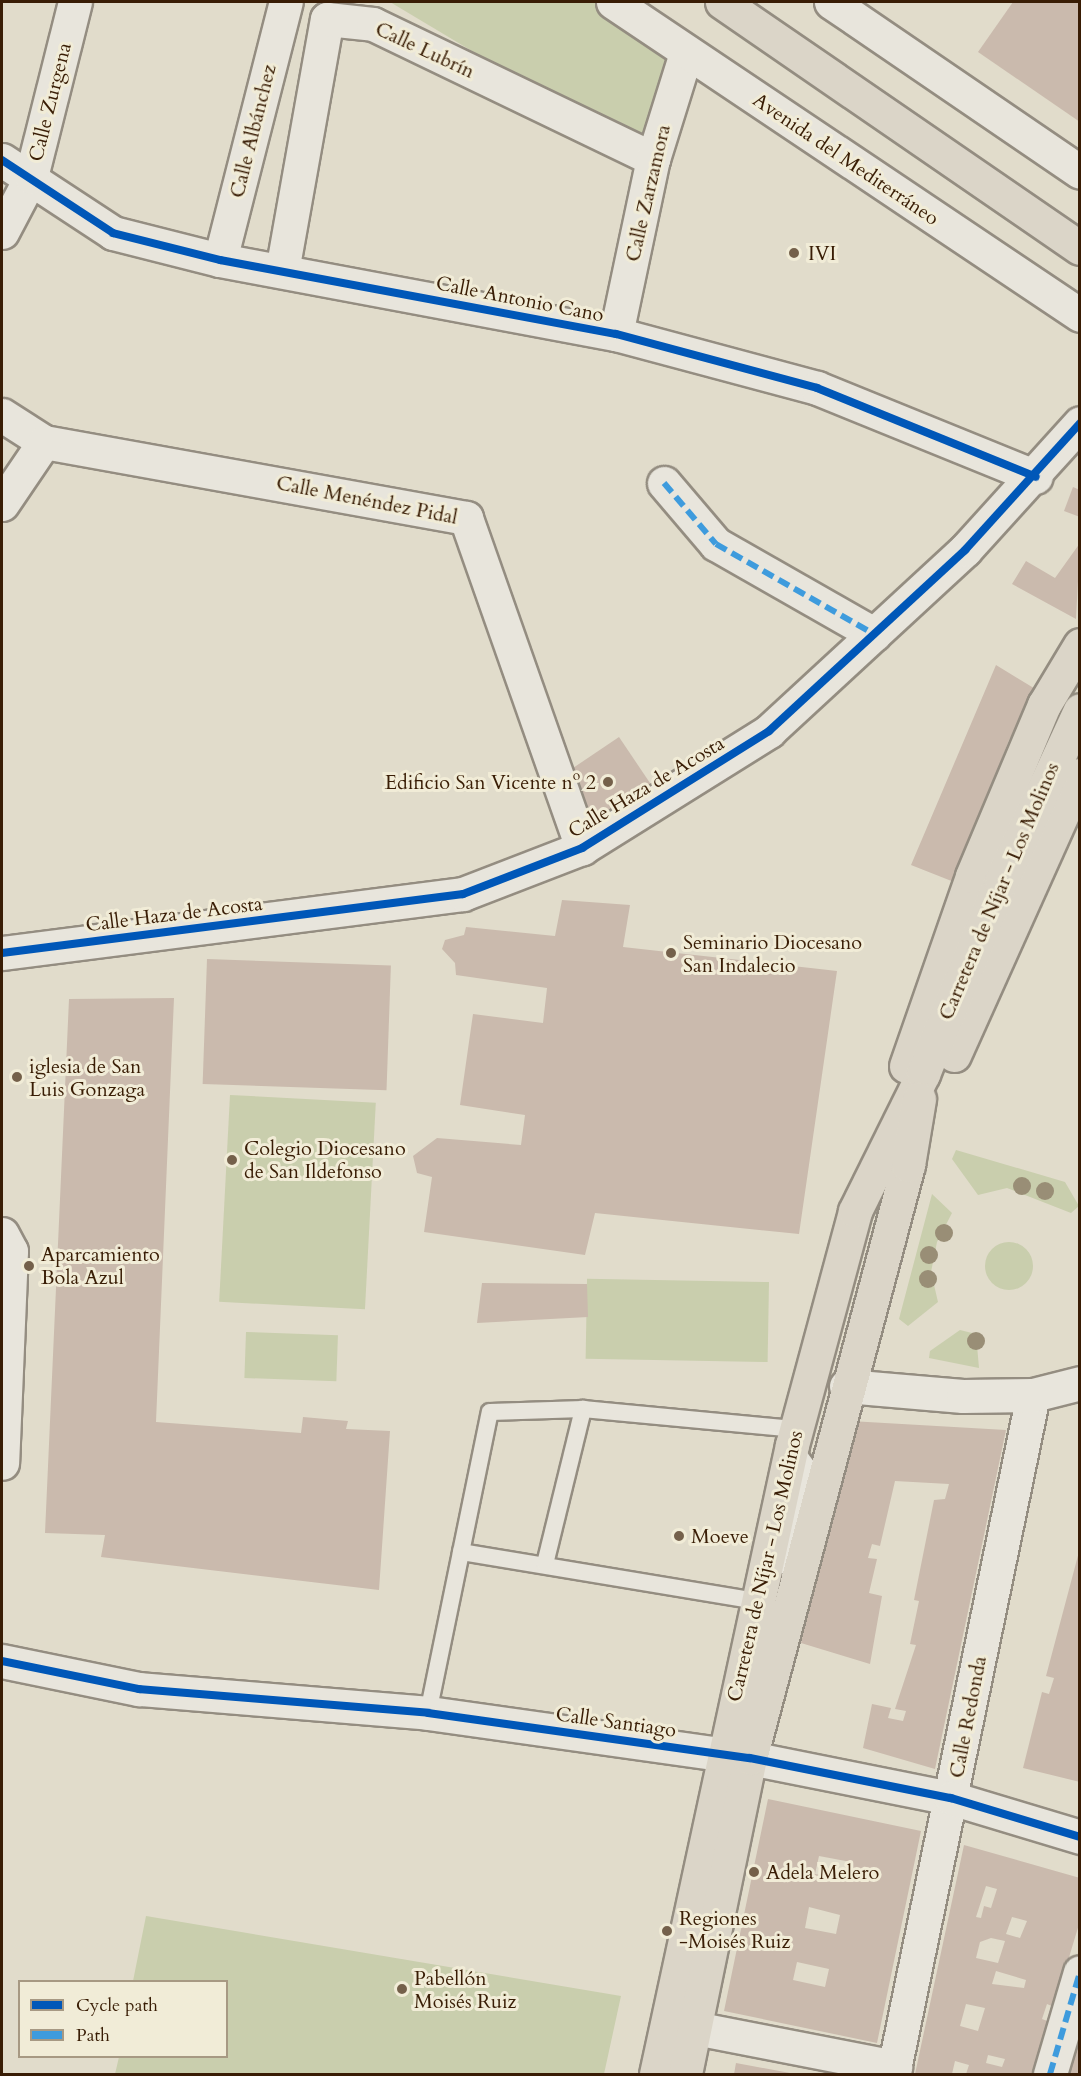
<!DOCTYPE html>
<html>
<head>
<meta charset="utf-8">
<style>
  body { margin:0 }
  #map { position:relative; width:1081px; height:2076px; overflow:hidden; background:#e1dccb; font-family:Cardo,serif }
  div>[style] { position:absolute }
  .green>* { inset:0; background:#c9cead; transform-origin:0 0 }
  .round { border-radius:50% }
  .building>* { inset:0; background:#cabaad; transform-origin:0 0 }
  .roads { filter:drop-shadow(2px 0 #948d81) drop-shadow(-2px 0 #948d81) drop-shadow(0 2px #948d81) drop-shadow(0 -2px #948d81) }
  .lane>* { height:16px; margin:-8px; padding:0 8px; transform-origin:8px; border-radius:8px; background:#e8e5dc }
  .street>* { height:33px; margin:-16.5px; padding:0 16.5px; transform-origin:16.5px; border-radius:16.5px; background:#e8e5dc }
  .secondary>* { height:33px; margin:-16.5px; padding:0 16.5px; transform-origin:16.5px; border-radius:16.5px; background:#e8e5dc }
  .primary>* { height:33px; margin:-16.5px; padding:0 16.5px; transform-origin:16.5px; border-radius:16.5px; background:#dbd5c8 }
  .quiet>* { height:6px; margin-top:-3px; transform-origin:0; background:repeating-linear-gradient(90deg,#3e9bdd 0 12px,transparent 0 18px) }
  .cycleway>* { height:8px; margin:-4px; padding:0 4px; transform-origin:4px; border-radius:4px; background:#0057b8 }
  .trees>* { width:18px; height:18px; margin:-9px; border-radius:50%; background:#998e76 }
  .dots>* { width:16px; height:16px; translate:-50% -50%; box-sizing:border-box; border:3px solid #f1ecd7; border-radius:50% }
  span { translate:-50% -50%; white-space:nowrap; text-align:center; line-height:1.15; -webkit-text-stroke:6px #f1ecd7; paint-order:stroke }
  .street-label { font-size:20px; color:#391d05 }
  .poi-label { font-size:20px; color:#391d05 }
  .left { translate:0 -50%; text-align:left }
  .right { translate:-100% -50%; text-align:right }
  .frame { position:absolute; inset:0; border:3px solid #391d05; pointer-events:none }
  .legend { position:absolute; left:18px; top:1980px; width:210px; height:78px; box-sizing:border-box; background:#f1ecd7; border:2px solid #a79983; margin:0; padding:8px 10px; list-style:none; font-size:18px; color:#391d05 }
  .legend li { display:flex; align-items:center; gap:12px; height:30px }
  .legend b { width:30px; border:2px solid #a79983 }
</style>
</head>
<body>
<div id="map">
  <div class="green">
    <div style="clip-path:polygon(390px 2px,609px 2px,686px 53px,653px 159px)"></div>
    <div style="left:230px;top:1095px;width:146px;height:207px;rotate:3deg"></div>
    <div style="clip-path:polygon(956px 1150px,1065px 1182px,1079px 1206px,1071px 1213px,1007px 1188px,978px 1195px,952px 1159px)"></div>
    <div style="clip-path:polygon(932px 1194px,952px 1213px,937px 1242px,931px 1272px,938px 1302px,908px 1326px,899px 1319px)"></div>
    <div class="round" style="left:985px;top:1242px;width:48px;height:48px"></div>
    <div style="left:769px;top:1282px;width:80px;height:182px;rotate:91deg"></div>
    <div style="clip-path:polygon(960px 1330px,976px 1334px,979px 1368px,929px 1358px,930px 1351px)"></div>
    <div style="left:246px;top:1332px;width:92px;height:46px;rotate:2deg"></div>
    <div style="clip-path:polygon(146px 1916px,621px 1996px,604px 2074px,115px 2074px,119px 2057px,226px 2056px,226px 1982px,133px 1981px)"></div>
  </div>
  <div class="building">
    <div style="clip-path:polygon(1013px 2px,1080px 2px,1080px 122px,978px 52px)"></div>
    <div style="clip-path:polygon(1073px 487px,1080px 490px,1080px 517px,1064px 511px)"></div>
    <div style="clip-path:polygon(1080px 543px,1076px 619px,1012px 584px,1026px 561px,1055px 578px)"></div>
    <div style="clip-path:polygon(996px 665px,1037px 690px,1009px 740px,954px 882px,911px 865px)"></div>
    <div style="left:619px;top:737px;width:65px;height:68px;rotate:56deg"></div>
    <div style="clip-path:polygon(562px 900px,630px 905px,623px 947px,837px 971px,799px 1234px,595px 1213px,585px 1255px,424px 1232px,432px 1177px,417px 1173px,413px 1156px,437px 1138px,521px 1145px,525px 1115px,460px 1105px,473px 1014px,543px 1023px,547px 988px,456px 975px,455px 963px,442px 949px,445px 940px,464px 935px,466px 927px,555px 936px)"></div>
    <div style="left:207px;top:959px;width:184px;height:125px;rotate:2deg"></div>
    <div style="clip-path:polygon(174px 998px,156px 1422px,301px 1433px,303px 1417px,348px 1421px,346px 1429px,390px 1431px,379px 1590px,101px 1557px,105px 1535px,45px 1533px,69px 999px)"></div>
    <div style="clip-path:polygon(482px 1283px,587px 1284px,588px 1317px,477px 1323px)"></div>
    <div style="clip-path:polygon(850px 1421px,1006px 1430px,935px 1769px,863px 1748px,872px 1704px,891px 1708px,888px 1718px,903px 1721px,906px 1711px,895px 1709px,916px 1645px,910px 1644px,919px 1601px,914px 1600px,934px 1500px,945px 1499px,949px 1484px,895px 1481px,880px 1546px,872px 1544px,868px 1558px,877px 1559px,869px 1593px,882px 1596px,870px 1664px,801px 1643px)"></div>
    <div style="clip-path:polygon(1080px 1548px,1080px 1782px,1023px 1768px,1042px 1692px,1049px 1694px,1054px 1678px,1046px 1676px)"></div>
    <div style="clip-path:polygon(evenodd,768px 1799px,921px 1831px,877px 2043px,724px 2011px,768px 1799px,819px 1856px,851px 1862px,847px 1880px,815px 1874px,819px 1856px,768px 1799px,809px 1907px,840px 1915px,836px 1934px,805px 1928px,809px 1907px,768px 1799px,797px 1962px,829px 1969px,825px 1987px,793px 1980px,797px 1962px)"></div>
    <div style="clip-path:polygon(evenodd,964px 1845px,1080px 1878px,1080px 1921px,1054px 2007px,1047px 2004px,1042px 2019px,1050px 2022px,1035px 2074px,966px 2074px,969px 2065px,955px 2061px,952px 2074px,915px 2074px,964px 1845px,986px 1886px,997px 1889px,991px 1908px,984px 1906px,981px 1918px,976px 1917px,986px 1886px,964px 1845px,1012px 1917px,1027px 1921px,1020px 1938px,1006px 1934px,1012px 1917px,964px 1845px,991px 1938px,1005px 1941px,998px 1963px,976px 1958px,980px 1942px,991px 1938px,964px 1845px,996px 1971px,1026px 1980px,1024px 1988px,992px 1984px,996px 1971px,964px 1845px,966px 2004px,985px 2008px,978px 2031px,960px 2026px,966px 2004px,964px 1845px,988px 2055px,1005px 2059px,1002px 2067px,986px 2063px,988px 2055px)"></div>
    <div style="clip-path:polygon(1071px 2045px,1080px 2047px,1080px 2074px,1063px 2074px)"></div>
    <div style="clip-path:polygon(736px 2063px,790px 2073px,790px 2074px,734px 2074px)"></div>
  </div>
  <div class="roads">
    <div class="lane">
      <div style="left:461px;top:1552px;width:300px;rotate:9.4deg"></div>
      <div style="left:545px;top:1564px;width:160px;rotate:-76.2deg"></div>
      <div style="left:785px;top:1566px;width:102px;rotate:-77.6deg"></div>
      <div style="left:807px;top:1466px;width:26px;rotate:-126deg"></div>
      <div style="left:428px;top:1713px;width:307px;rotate:-78.4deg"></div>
      <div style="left:490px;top:1412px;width:93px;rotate:-1.8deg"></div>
      <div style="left:583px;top:1409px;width:214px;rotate:5.4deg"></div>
    </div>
    <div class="street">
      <div style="left:2px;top:160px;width:133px;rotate:33.3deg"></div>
      <div style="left:113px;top:233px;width:110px;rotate:14.2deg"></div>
      <div style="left:220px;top:260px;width:403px;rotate:10.6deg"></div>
      <div style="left:616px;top:334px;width:208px;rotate:15deg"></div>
      <div style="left:817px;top:388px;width:236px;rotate:22.1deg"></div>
      <div style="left:2px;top:232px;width:62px;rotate:-62.2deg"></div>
      <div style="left:31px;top:177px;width:180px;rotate:-75.9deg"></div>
      <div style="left:220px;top:260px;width:266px;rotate:-75.7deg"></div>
      <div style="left:282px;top:271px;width:256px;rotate:-79.9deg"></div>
      <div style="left:327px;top:19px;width:46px;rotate:6.2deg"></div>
      <div style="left:373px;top:24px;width:311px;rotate:25.7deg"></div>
      <div style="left:616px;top:334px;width:179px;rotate:-78.1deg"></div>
      <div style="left:653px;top:159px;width:111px;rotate:-72.7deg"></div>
      <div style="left:2px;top:415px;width:50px;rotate:32.7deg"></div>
      <div style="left:44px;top:442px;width:429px;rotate:10.2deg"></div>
      <div style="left:466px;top:518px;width:350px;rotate:70.6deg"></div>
      <div style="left:664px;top:483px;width:80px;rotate:49.6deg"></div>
      <div style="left:716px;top:544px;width:182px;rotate:29.7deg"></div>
      <div style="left:2px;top:504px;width:75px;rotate:-55.9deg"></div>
      <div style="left:2px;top:1234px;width:19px;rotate:62deg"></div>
      <div style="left:11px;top:1251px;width:212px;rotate:92.4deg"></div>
      <div style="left:695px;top:2028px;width:204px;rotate:11deg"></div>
      <div style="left:893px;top:2074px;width:693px;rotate:-78.35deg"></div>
      <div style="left:1050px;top:2074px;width:106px;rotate:-73.6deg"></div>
    </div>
    <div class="secondary">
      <div style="left:613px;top:2px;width:562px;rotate:33.83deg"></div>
      <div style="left:831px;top:2px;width:301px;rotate:34.3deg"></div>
      <div style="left:2px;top:953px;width:465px;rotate:-7.3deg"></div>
      <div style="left:463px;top:894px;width:128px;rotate:-21.1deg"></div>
      <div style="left:582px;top:848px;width:221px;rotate:-32deg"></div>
      <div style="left:769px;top:731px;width:267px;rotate:-42.7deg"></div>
      <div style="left:965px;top:550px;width:171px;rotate:-47.8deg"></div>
      <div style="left:846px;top:1386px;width:117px;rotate:4.9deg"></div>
      <div style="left:963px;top:1396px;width:70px;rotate:-0.8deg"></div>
      <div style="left:1033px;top:1395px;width:49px;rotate:-14.3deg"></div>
      <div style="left:2px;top:1661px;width:140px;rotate:11.6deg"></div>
      <div style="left:139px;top:1689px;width:290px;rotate:4.7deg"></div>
      <div style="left:428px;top:1713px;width:325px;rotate:8deg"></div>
      <div style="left:750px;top:1758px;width:205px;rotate:11.3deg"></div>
      <div style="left:951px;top:1798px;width:135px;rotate:16.8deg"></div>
    </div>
    <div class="primary">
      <div style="left:722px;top:2px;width:434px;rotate:34.5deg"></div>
      <div style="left:954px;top:1055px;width:307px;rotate:-65.8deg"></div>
      <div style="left:906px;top:1066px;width:201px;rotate:-70.8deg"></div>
      <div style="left:972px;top:876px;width:186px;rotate:-67.2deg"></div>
      <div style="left:1044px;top:705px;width:70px;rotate:-59deg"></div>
      <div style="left:656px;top:2074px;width:644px;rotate:-77.8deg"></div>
      <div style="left:792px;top:1445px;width:242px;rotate:-74.9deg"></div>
      <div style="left:855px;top:1211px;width:153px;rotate:-63.6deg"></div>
      <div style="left:923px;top:1074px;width:208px;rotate:-68deg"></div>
      <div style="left:1001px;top:881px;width:188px;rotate:-65.2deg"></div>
      <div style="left:685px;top:2074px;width:323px;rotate:-78.4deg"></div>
      <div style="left:750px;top:1758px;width:614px;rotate:-75.08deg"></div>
      <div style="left:908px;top:1165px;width:67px;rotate:-80.5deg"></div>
    </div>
  </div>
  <div class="quiet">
    <div style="left:664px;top:483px;width:80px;rotate:49.6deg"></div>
    <div style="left:716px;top:544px;width:182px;rotate:29.7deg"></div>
    <div style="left:1050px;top:2074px;width:106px;rotate:-73.6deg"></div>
  </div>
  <div class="cycleway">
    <div style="left:2px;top:160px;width:133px;rotate:33.3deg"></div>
    <div style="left:113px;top:233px;width:110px;rotate:14.2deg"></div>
    <div style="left:220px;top:260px;width:403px;rotate:10.6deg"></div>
    <div style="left:616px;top:334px;width:208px;rotate:15deg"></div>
    <div style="left:817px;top:388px;width:236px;rotate:22.1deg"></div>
    <div style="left:2px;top:953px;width:465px;rotate:-7.3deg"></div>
    <div style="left:463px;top:894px;width:128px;rotate:-21.1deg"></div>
    <div style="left:582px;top:848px;width:221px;rotate:-32deg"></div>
    <div style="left:769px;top:731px;width:267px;rotate:-42.7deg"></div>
    <div style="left:965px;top:550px;width:171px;rotate:-47.8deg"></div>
    <div style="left:2px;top:1661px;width:140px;rotate:11.6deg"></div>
    <div style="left:139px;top:1689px;width:290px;rotate:4.7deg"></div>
    <div style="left:428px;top:1713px;width:325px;rotate:8deg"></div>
    <div style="left:750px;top:1758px;width:205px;rotate:11.3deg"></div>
    <div style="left:951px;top:1798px;width:135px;rotate:16.8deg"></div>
  </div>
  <div class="trees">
    <div style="left:1022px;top:1186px"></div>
    <div style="left:1045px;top:1191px"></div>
    <div style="left:944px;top:1233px"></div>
    <div style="left:929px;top:1255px"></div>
    <div style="left:928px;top:1279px"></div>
    <div style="left:976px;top:1341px"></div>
  </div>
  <div class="dots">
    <div style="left:794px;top:253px;background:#74604a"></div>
    <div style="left:608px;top:782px;background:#74604a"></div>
    <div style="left:671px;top:953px;background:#74604a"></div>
    <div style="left:17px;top:1077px;background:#74604a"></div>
    <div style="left:232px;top:1160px;background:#74604a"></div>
    <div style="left:29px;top:1266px;background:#74604a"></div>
    <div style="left:679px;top:1536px;background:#74604a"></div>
    <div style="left:754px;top:1872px;background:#74604a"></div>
    <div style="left:667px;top:1931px;background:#74604a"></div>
    <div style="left:402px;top:1989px;background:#74604a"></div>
  </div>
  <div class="street-label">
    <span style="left:425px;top:50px;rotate:25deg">Calle Lubrín</span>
    <span style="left:50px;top:102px;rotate:-76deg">Calle Zurgena</span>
    <span style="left:253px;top:131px;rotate:-76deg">Calle Albánchez</span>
    <span style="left:846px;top:159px;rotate:34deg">Avenida del Mediterráneo</span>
    <span style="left:648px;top:193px;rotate:-77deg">Calle Zarzamora</span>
    <span style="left:520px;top:299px;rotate:11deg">Calle Antonio Cano</span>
    <span style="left:367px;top:500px;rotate:11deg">Calle Menéndez Pidal</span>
    <span style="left:646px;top:787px;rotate:-31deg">Calle Haza de Acosta</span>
    <span style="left:999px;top:891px;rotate:-67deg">Carretera de Níjar - Los Molinos</span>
    <span style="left:174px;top:914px;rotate:-7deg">Calle Haza de Acosta</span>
    <span style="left:765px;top:1566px;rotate:-77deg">Carretera de Níjar - Los Molinos</span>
    <span style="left:968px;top:1717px;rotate:-79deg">Calle Redonda</span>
    <span style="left:616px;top:1722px;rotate:8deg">Calle Santiago</span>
  </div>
  <div class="poi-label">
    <span class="left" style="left:808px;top:253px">IVI</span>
    <span class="right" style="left:596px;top:782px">Edificio San Vicente nº 2</span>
    <span class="left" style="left:683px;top:954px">Seminario Diocesano<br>San Indalecio</span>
    <span class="left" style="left:29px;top:1078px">iglesia de San<br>Luis Gonzaga</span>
    <span class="left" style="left:244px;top:1160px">Colegio Diocesano<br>de San Ildefonso</span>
    <span class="left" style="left:41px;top:1266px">Aparcamiento<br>Bola Azul</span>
    <span class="left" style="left:691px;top:1536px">Moeve</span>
    <span class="left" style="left:766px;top:1872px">Adela Melero</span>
    <span class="left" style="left:679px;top:1930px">Regiones<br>-Moisés Ruiz</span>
    <span class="left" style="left:414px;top:1990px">Pabellón<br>Moisés Ruiz</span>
  </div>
  <div class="frame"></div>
  <ul class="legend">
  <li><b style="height:8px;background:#0057b8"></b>Cycle path</li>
  <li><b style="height:8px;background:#3e9bdd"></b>Path</li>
  </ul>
</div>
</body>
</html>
